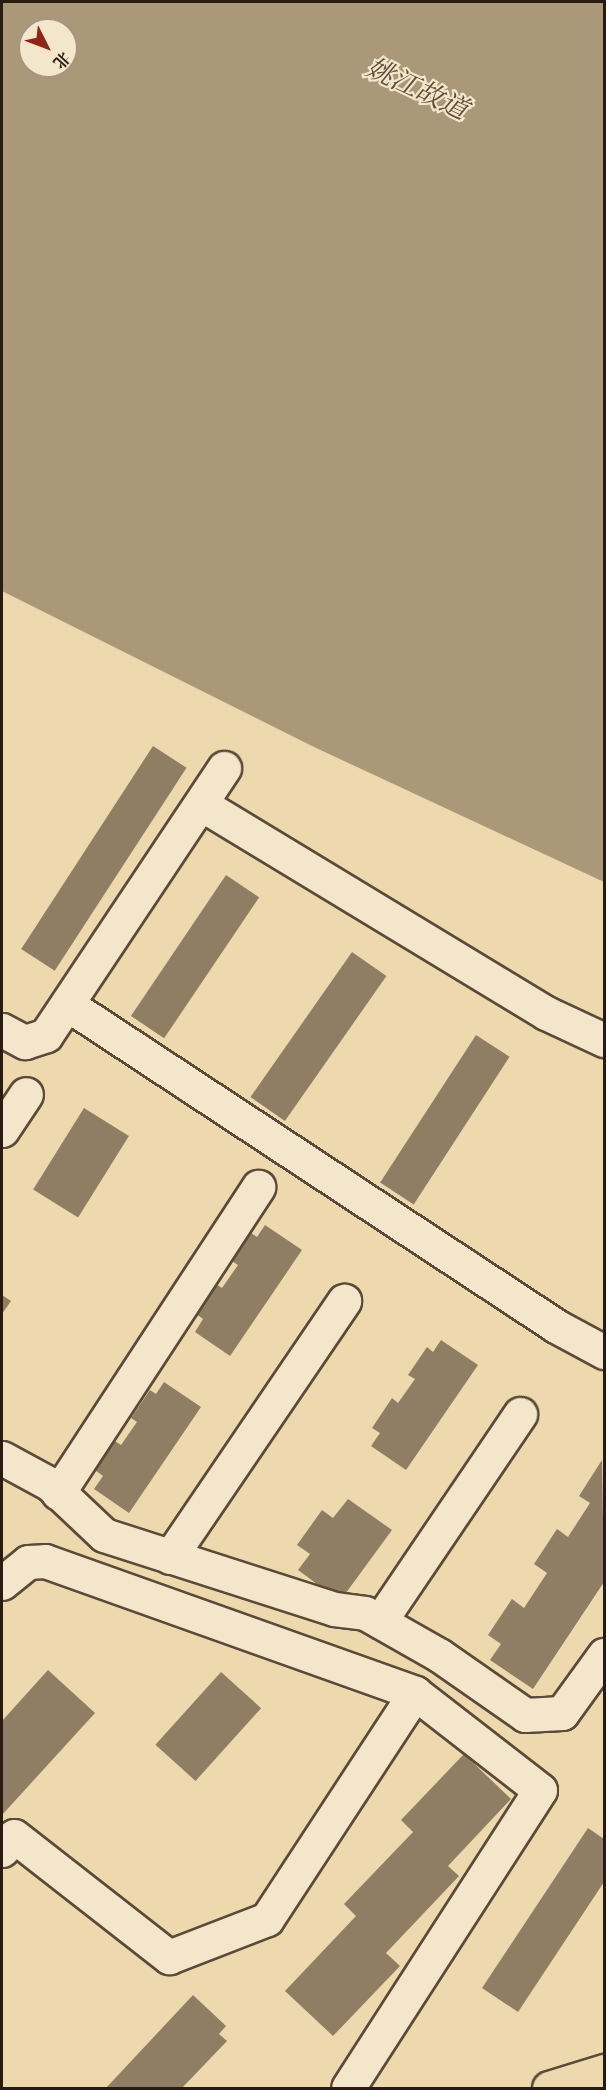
<!DOCTYPE html>
<html>
<head>
<meta charset="utf-8">
<style>
  body { margin:0 }
  #map { position:relative; width:606px; height:2090px; overflow:hidden; background:#edd9ad; font-family:"Sorts Mill Goudy","Noto Serif SC",serif }
  div>[style] { position:absolute }
  .water>* { inset:0; background:#ab9878 }
  .building>* { inset:0; background:#8f7e63; transform-origin:0 0 }
  .roads { filter:drop-shadow(2px 0 #5b4a39) drop-shadow(-2px 0 #5b4a39) drop-shadow(0 2px #5b4a39) drop-shadow(0 -2px #5b4a39) }
  .minor>* { height:33px; margin:-16.5px; padding:0 16.5px; transform-origin:16.5px; border-radius:16.5px; background:#f3e6ca }
  .major>* { height:33px; margin:-16.5px; padding:0 16.5px; transform-origin:16.5px; border-radius:16.5px; background:#edd9ad }
  span { translate:-50% -50%; white-space:nowrap; text-align:center; line-height:1.15; -webkit-text-stroke:4.5px #f3e6ca; paint-order:stroke }
  .water-label { font-size:27px; color:#5e4d3b; font-style:italic }
  .frame { position:absolute; inset:0; border:3px solid #2a1b12; pointer-events:none }
  .north { position:absolute; left:18px; top:18px; width:60px; height:60px; box-sizing:border-box; background:#f3e6ca; border:2px solid #a39580; border-radius:50%; rotate:132deg; font-size:16px; font-weight:700; line-height:24px; text-align:center; color:#2a1b12 }
  .north::after { content:''; display:block; margin:auto; width:21px; height:27px; background:#8f2418; clip-path:polygon(50% 0,100% 100%,50% 72%,0 100%) }
</style>
</head>
<body>
<div id="map">
  <div class="water">
    <div style="clip-path:polygon(evenodd,2px 2px,604px 2px,604px 882px,314px 747px,2px 591px,2px 2px,30px 30px,66px 30px,66px 66px,30px 66px,30px 30px)"></div>
  </div>
  <div class="building">
    <div style="left:153px;top:746px;width:40px;height:242px;rotate:33deg"></div>
    <div style="left:226px;top:875px;width:40px;height:170px;rotate:34deg"></div>
    <div style="left:352px;top:952px;width:42px;height:177px;rotate:35deg"></div>
    <div style="left:476px;top:1035px;width:40px;height:176px;rotate:33deg"></div>
    <div style="left:84px;top:1108px;width:53px;height:96px;rotate:32deg"></div>
    <div style="clip-path:polygon(265px 1225px,302px 1250px,230px 1356px,195px 1332px,203px 1319px,195px 1313px,216px 1284px,222px 1288px,238px 1265px,232px 1261px,251px 1233px,257px 1237px)"></div>
    <div style="clip-path:polygon(2px 1295px,11px 1301px,2px 1314px)"></div>
    <div style="clip-path:polygon(441px 1340px,478px 1365px,406px 1470px,371px 1446px,380px 1433px,372px 1428px,392px 1398px,398px 1403px,415px 1379px,408px 1375px,427px 1347px,433px 1352px)"></div>
    <div style="clip-path:polygon(164px 1382px,201px 1407px,129px 1513px,94px 1489px,103px 1476px,95px 1470px,115px 1441px,121px 1445px,137px 1422px,131px 1418px,150px 1390px,156px 1394px)"></div>
    <div style="clip-path:polygon(602px 1460px,604px 1582px,533px 1689px,490px 1660px,501px 1644px,488px 1635px,512px 1599px,524px 1608px,547px 1573px,534px 1564px,557px 1529px,568px 1537px,590px 1503px,579px 1496px)"></div>
    <div style="clip-path:polygon(348px 1499px,392px 1530px,340px 1601px,298px 1570px,310px 1554px,297px 1545px,322px 1510px,333px 1518px)"></div>
    <div style="clip-path:polygon(48px 1670px,95px 1713px,2px 1815px,2px 1721px)"></div>
    <div style="left:221px;top:1672px;width:54px;height:98px;rotate:42deg"></div>
    <div style="clip-path:polygon(464px 1754px,511px 1799px,448px 1866px,459px 1876px,386px 1953px,400px 1966px,333px 2036px,285px 1991px,356px 1916px,344px 1904px,413px 1832px,401px 1820px)"></div>
    <div style="clip-path:polygon(588px 1828px,604px 1839px,604px 1882px,518px 2012px,482px 1988px)"></div>
    <div style="clip-path:polygon(193px 1995px,226px 2026px,219px 2034px,227px 2041px,182px 2088px,106px 2088px)"></div>
  </div>
  <div class="roads">
    <div class="minor">
      <div style="left:201px;top:804px;width:403px;rotate:31.2deg"></div>
      <div style="left:546px;top:1013px;width:64px;rotate:25deg"></div>
      <div style="left:67px;top:1004px;width:585px;rotate:33.36deg"></div>
      <div style="left:556px;top:1326px;width:55px;rotate:28.4deg"></div>
      <div style="left:2px;top:1030px;width:26px;rotate:28deg"></div>
      <div style="left:25px;top:1042px;width:22px;rotate:-18deg"></div>
      <div style="left:46px;top:1035px;width:321px;rotate:-56.3deg"></div>
      <div style="left:2px;top:1130px;width:43px;rotate:-56.3deg"></div>
      <div style="left:2px;top:1458px;width:55px;rotate:28.4deg"></div>
      <div style="left:50px;top:1484px;width:74px;rotate:43.4deg"></div>
      <div style="left:104px;top:1535px;width:242px;rotate:17.8deg"></div>
      <div style="left:334px;top:1609px;width:31px;rotate:7deg"></div>
      <div style="left:365px;top:1613px;width:85px;rotate:29.6deg"></div>
      <div style="left:439px;top:1655px;width:105px;rotate:34.9deg"></div>
      <div style="left:525px;top:1715px;width:37px;rotate:-3deg"></div>
      <div style="left:562px;top:1713px;width:72px;rotate:-54.1deg"></div>
      <div style="left:58px;top:1493px;width:366px;rotate:-56.8deg"></div>
      <div style="left:170px;top:1557px;width:310px;rotate:-55.8deg"></div>
      <div style="left:2px;top:1583px;width:33px;rotate:-39deg"></div>
      <div style="left:28px;top:1562px;width:17px;rotate:-3deg"></div>
      <div style="left:45px;top:1561px;width:393px;rotate:19.6deg"></div>
      <div style="left:415px;top:1693px;width:158px;rotate:37.8deg"></div>
      <div style="left:540px;top:1790px;width:354px;rotate:122.8deg"></div>
      <div style="left:380px;top:1621px;width:250px;rotate:-55.9deg"></div>
      <div style="left:2px;top:1850px;width:18px;rotate:-49deg"></div>
      <div style="left:14px;top:1836px;width:197px;rotate:38deg"></div>
      <div style="left:169px;top:1957px;width:105px;rotate:-21.2deg"></div>
      <div style="left:267px;top:1919px;width:270px;rotate:-56.8deg"></div>
    </div>
    <div class="major">
      <div style="left:549px;top:2088px;width:58px;rotate:-17.2deg"></div>
    </div>
  </div>
  <div class="water-label">
    <span style="left:416px;top:91px;rotate:25deg">姚江故道</span>
  </div>
  <div class="frame"></div>
  <div class="north">北</div>
</div>
</body>
</html>
